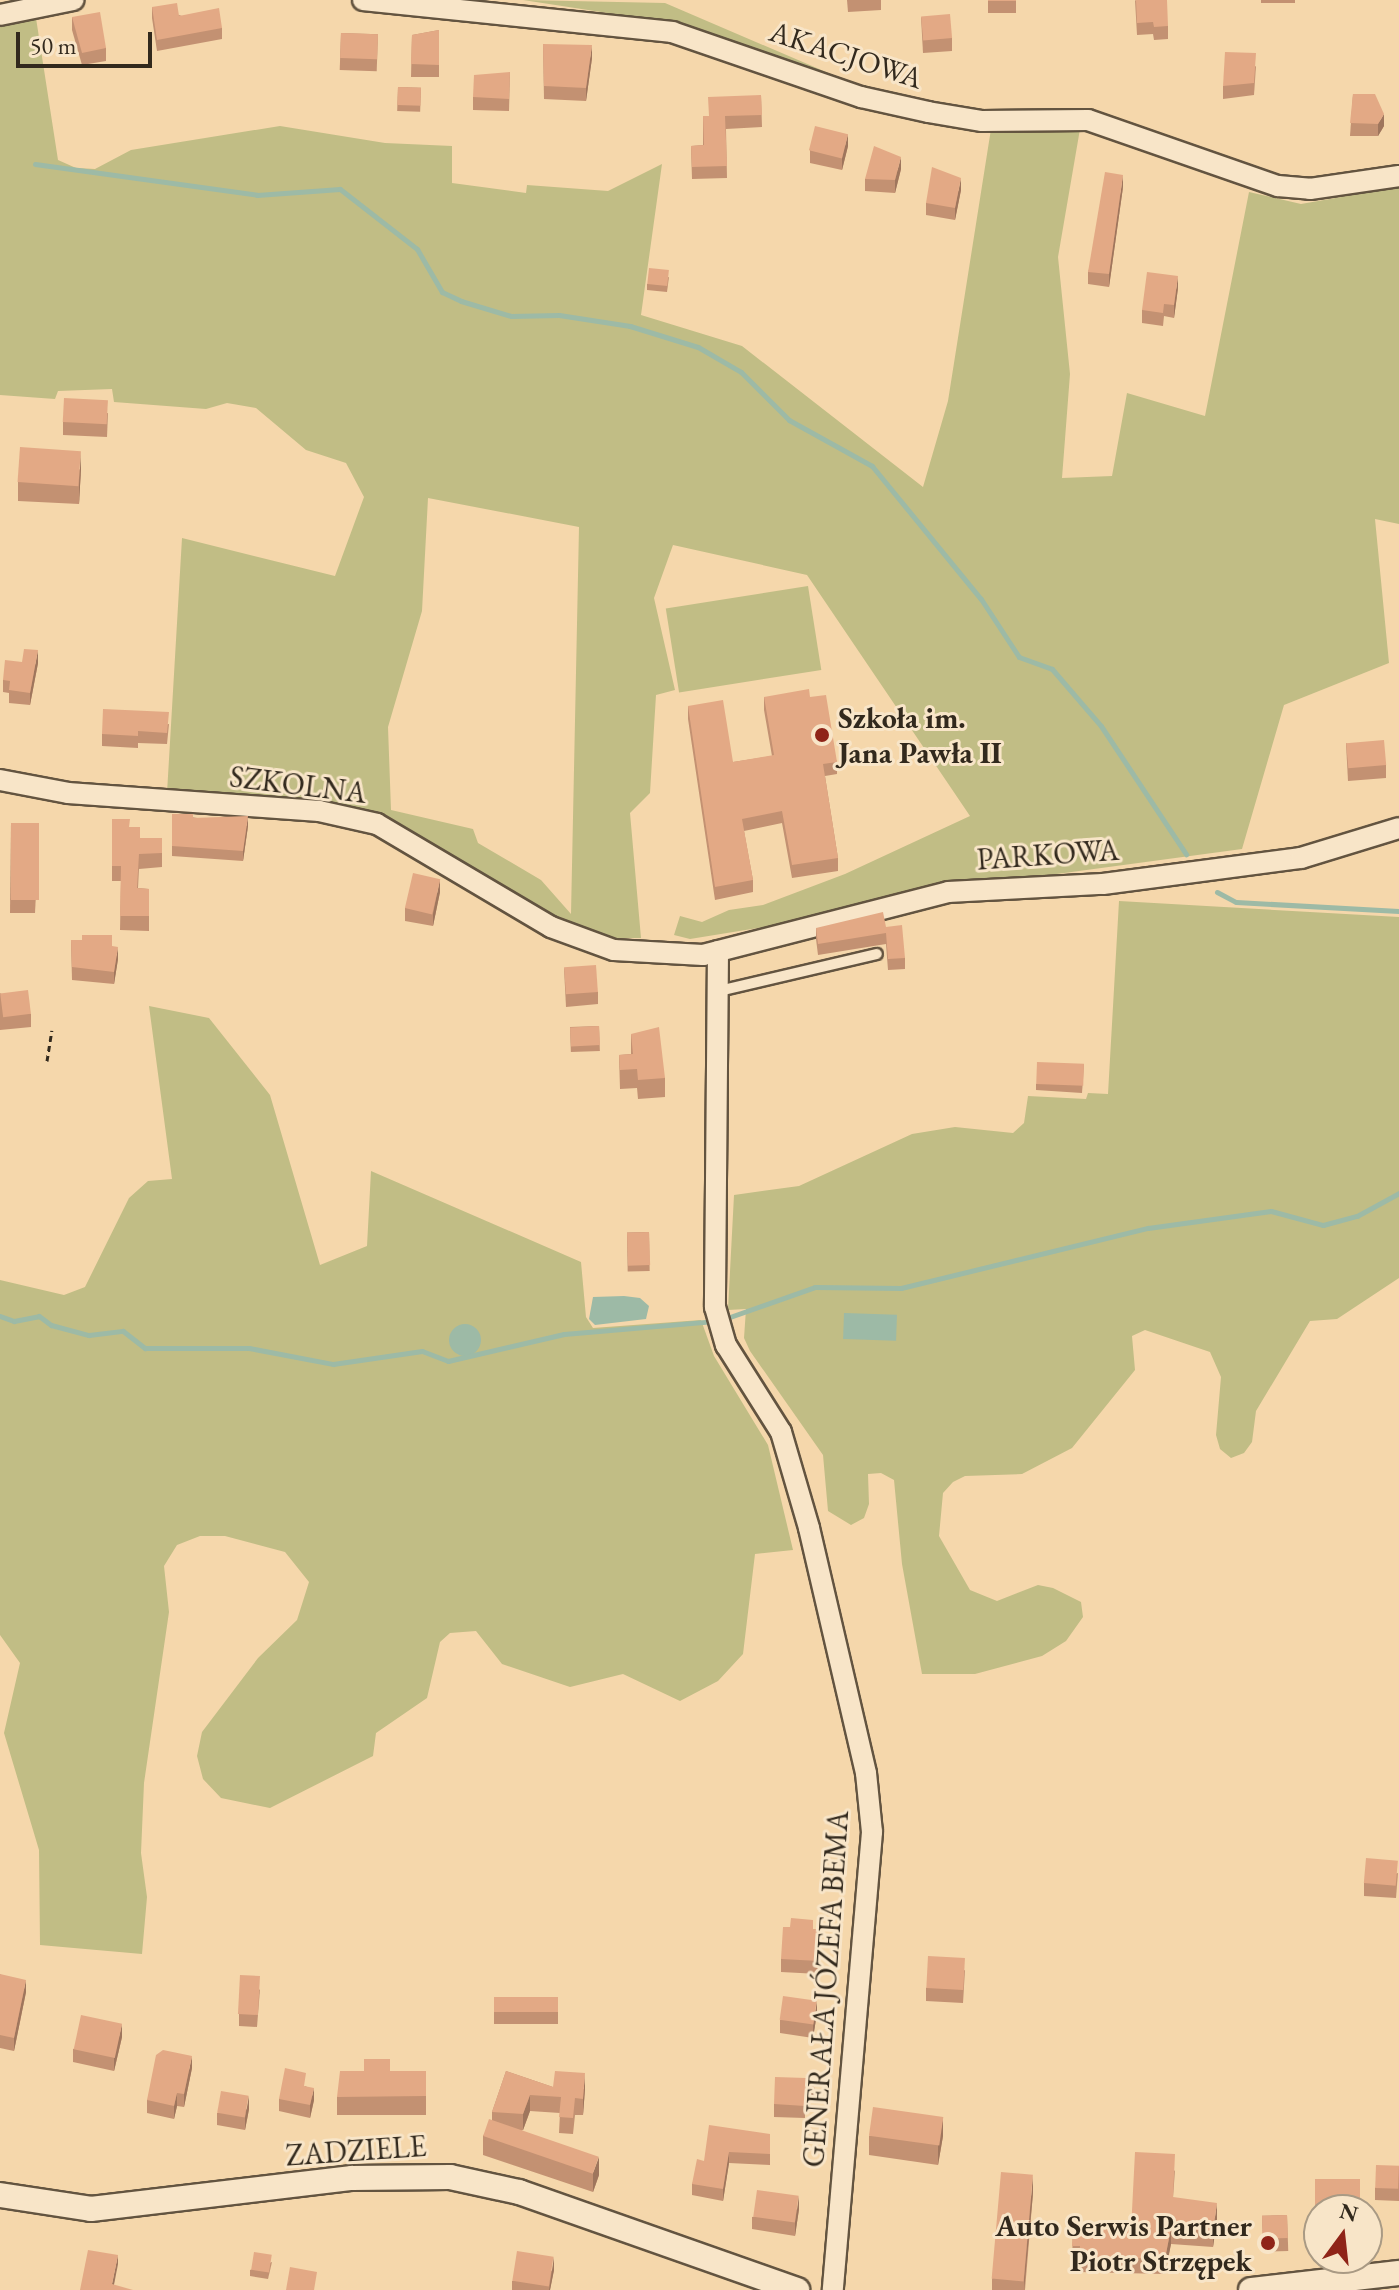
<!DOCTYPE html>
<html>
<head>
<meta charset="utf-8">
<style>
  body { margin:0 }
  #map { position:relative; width:1399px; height:2290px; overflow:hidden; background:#f5d7ab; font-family:"EB Garamond",serif }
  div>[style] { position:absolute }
  .green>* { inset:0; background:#c1bd85; transform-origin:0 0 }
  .water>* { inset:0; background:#9dbaa6; transform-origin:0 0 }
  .round { border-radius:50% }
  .stream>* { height:5px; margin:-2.5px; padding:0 2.5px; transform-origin:2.5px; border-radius:2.5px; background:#9dbaa6 }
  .path>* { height:3px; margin-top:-1.5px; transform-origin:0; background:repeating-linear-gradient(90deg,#32291d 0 6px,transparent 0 10px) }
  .roads { filter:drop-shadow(2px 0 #635440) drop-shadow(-2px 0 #635440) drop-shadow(0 2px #635440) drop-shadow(0 -2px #635440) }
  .service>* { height:10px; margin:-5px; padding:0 5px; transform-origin:5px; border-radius:5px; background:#f8e5c8 }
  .minor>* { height:20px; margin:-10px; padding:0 10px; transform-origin:10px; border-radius:10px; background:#f8e5c8 }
  .tertiary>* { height:24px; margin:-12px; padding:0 12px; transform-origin:12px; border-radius:12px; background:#f8e5c8 }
  .wall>* { inset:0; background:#c39172; transform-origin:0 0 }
  .shaded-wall>* { inset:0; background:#9f765d }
  .building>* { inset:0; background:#e3a985; transform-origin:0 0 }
  .dots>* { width:22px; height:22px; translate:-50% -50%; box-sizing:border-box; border:4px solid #f8e5c8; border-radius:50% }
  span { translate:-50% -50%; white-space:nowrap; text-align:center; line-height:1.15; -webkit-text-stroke:6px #f8e5c8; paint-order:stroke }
  .street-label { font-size:30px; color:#32291d }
  .poi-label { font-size:30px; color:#32291d; font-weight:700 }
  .left { translate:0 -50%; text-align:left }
  .right { translate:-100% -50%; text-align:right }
  .north { position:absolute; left:1303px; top:2194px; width:80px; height:80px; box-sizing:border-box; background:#f8e5c8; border:2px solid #a99a84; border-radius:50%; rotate:15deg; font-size:22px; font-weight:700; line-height:32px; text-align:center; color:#32291d }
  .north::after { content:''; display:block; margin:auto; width:28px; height:36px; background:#8f2418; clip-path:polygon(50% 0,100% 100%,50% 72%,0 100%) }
  .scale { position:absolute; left:16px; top:32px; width:136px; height:36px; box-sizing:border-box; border:4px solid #32291d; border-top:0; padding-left:10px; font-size:24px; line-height:28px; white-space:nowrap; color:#32291d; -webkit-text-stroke:6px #f8e5c8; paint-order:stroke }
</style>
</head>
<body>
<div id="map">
  <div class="green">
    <div style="clip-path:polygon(523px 0,665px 3px,847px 81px,679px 24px)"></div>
    <div style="clip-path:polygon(evenodd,36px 18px,58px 160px,76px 168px,95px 169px,131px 150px,280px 126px,385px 143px,452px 146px,452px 183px,526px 193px,527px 185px,608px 191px,662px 164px,641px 315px,742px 346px,923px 487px,948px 401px,991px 129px,1080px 129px,1058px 257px,1070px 374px,1062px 478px,1112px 476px,1127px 393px,1205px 416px,1249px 192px,1301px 204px,1399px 187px,1399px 524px,1375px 519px,1389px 663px,1284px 705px,1242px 849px,945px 889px,775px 930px,770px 926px,690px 939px,674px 935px,680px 916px,702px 922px,729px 910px,763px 905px,845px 874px,970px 816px,807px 575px,673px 545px,654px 598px,675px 690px,656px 695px,650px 793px,630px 813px,641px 938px,604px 938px,567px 926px,357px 808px,167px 793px,182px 538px,335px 576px,364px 497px,346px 463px,306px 450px,256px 408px,227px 403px,206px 409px,114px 402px,112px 389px,58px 391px,55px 399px,0 395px,0 27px,36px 18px,428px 498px,579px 527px,571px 914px,541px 880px,478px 843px,473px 829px,391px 810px,388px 727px,422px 611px,428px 498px)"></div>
    <div style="left:808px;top:586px;width:85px;height:144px;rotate:81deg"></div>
    <div style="clip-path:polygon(1119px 901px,1399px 917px,1399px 1278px,1337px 1319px,1310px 1321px,1256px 1411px,1252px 1442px,1244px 1453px,1231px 1458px,1220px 1449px,1216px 1435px,1221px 1377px,1210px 1352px,1145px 1330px,1132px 1336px,1135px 1370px,1072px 1448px,1022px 1474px,965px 1476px,953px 1482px,943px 1493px,939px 1536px,970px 1590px,997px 1601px,1038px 1585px,1053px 1588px,1081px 1602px,1083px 1617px,1066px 1641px,1042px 1656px,975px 1674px,922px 1674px,902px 1564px,894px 1480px,881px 1473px,868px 1474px,869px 1504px,864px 1518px,851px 1525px,828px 1511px,823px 1455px,750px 1351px,744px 1338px,746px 1309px,728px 1310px,734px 1195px,799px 1186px,912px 1134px,955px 1127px,1013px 1133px,1024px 1123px,1028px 1096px,1086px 1099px,1088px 1093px,1108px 1094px)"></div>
    <div style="clip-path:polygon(149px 1006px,209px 1018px,270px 1095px,320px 1265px,367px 1246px,371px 1171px,581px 1262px,586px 1317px,593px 1328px,701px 1320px,714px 1356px,768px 1445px,793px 1550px,755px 1554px,743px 1654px,718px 1681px,680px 1701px,623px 1674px,570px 1687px,502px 1664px,476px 1631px,450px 1633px,440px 1642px,427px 1698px,376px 1733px,373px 1756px,270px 1808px,221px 1798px,203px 1779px,197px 1756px,202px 1732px,258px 1658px,297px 1620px,309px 1582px,285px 1552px,225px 1536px,200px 1536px,177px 1545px,164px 1566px,169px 1612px,144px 1783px,141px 1853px,147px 1897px,142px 1954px,40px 1945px,39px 1850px,4px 1733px,20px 1663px,0 1635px,0 1280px,64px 1295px,85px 1287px,129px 1198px,148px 1181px,172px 1179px)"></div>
  </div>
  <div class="water">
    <div style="clip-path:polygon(624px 1296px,640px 1298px,649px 1306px,646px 1319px,595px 1325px,589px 1319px,593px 1297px)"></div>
    <div style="left:844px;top:1313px;width:53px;height:26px;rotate:2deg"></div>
    <div class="round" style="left:449px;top:1324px;width:32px;height:32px"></div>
  </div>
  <div class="stream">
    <div style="left:35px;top:164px;width:224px;rotate:7.9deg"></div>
    <div style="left:257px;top:195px;width:83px;rotate:-4.1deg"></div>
    <div style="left:340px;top:189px;width:98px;rotate:37.9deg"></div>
    <div style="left:417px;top:249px;width:50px;rotate:59.8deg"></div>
    <div style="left:442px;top:292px;width:21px;rotate:25deg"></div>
    <div style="left:461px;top:301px;width:52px;rotate:16.7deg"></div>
    <div style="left:511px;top:316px;width:48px;rotate:-1.2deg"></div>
    <div style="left:559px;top:315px;width:72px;rotate:8.8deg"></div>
    <div style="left:630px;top:326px;width:71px;rotate:17.2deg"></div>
    <div style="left:698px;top:347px;width:50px;rotate:30.2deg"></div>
    <div style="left:741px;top:372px;width:68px;rotate:45deg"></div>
    <div style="left:789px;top:420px;width:95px;rotate:29deg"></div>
    <div style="left:872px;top:466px;width:172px;rotate:50.7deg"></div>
    <div style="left:981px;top:599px;width:69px;rotate:56.8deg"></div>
    <div style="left:1019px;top:657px;width:35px;rotate:20deg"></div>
    <div style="left:1052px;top:669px;width:75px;rotate:49.3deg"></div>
    <div style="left:1101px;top:726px;width:154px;rotate:56.4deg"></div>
    <div style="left:1217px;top:892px;width:21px;rotate:28deg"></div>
    <div style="left:1236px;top:902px;width:163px;rotate:3.2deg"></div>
    <div style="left:0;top:1316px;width:15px;rotate:20deg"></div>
    <div style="left:14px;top:1321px;width:25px;rotate:-11deg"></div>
    <div style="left:39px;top:1316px;width:15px;rotate:37deg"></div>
    <div style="left:51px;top:1325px;width:39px;rotate:15deg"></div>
    <div style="left:89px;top:1335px;width:34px;rotate:-7deg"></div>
    <div style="left:123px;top:1331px;width:28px;rotate:38deg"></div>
    <div style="left:145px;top:1348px;width:104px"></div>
    <div style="left:249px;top:1348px;width:86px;rotate:10.8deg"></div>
    <div style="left:333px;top:1364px;width:90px;rotate:-8.3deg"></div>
    <div style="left:422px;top:1351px;width:28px;rotate:21deg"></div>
    <div style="left:448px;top:1361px;width:119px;rotate:-13.1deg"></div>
    <div style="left:564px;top:1334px;width:142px;rotate:-4.9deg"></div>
    <div style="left:727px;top:1318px;width:93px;rotate:-19.4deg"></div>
    <div style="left:815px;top:1287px;width:86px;rotate:0.7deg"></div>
    <div style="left:901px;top:1288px;width:254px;rotate:-13.7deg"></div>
    <div style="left:1148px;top:1228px;width:124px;rotate:-7.9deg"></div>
    <div style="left:1271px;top:1211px;width:54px;rotate:15.1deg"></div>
    <div style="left:1323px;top:1225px;width:35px;rotate:-15deg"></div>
    <div style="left:1357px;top:1216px;width:48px;rotate:-28.7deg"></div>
  </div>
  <div class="path">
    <div style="left:47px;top:1061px;width:31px;rotate:-81deg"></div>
  </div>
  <div class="roads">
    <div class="service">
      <div style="left:719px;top:991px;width:162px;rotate:-13.2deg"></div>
    </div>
    <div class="minor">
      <div style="left:363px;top:0;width:311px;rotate:5.9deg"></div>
      <div style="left:672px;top:32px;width:200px;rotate:19deg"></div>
      <div style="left:861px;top:97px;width:69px;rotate:12.6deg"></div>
      <div style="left:928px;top:112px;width:55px;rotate:9.5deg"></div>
      <div style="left:982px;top:121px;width:106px;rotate:-0.5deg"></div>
      <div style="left:1088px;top:120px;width:201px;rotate:19.2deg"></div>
      <div style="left:1278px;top:186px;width:32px;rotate:5deg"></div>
      <div style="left:1310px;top:189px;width:90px;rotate:-8.3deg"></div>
      <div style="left:0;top:15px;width:75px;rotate:-11.6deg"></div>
      <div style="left:0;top:780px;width:69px;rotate:10.8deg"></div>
      <div style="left:68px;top:793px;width:252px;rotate:4.1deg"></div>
      <div style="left:319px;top:811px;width:59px;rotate:12.6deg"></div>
      <div style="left:377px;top:824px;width:202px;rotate:30.6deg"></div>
      <div style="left:551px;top:927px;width:67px;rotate:20.1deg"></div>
      <div style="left:614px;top:950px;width:89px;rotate:3.2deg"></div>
      <div style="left:703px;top:955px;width:253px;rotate:-14.4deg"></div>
      <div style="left:948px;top:892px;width:155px;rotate:-3deg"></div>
      <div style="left:1103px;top:884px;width:200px;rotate:-7.5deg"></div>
      <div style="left:1301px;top:858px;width:102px;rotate:-17deg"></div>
      <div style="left:718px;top:951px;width:356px;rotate:90.5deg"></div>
      <div style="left:715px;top:1307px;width:40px;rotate:74deg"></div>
      <div style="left:726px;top:1345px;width:103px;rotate:57.7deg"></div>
      <div style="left:781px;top:1432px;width:100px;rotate:73.7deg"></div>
      <div style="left:809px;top:1528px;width:252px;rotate:76.9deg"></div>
      <div style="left:866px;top:1773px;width:59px;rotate:84.2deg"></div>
      <div style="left:872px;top:1832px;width:460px;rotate:94.9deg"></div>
    </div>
    <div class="tertiary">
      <div style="left:0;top:2195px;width:92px;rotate:8.7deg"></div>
      <div style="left:91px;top:2209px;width:263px;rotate:-6.8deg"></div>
      <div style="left:352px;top:2178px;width:98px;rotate:-0.6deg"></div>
      <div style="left:450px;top:2177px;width:71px;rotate:12.3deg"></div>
      <div style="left:519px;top:2192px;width:295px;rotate:19.4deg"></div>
      <div style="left:1251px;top:2290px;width:149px;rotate:-6.6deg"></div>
    </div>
  </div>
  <div class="wall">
    <div style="clip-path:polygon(847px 0,881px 0,881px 10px,848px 12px)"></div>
    <div style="left:988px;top:0;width:28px;height:13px"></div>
    <div style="clip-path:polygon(1135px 0,1168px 26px,1168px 39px,1154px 40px,1153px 34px,1137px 35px)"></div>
    <div style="left:1261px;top:0;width:34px;height:3px"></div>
    <div style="clip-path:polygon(152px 7px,222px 28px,222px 39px,157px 51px,152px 18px)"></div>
    <div style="clip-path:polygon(72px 17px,106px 48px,106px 61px,82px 65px,72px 30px)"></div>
    <div style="clip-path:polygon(921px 17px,952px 38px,952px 51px,923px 53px)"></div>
    <div style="clip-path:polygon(439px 30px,439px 77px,411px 77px,412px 35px)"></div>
    <div style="left:341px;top:33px;width:37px;height:37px;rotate:2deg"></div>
    <div style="clip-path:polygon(543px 44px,592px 58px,586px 101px,544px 99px)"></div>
    <div style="clip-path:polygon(1256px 66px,1254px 95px,1223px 99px,1223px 86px)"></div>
    <div style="clip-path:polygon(510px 72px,509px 111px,473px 110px,473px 97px)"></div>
    <div style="left:398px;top:87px;width:23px;height:24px;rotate:2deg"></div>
    <div style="clip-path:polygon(1353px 94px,1384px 126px,1378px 136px,1350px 136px)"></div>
    <div style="clip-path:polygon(761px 95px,762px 127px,726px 129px,727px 178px,692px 179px,691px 146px,703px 145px,703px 116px,709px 116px)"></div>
    <div style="clip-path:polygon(848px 146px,842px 170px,810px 163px,810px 150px)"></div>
    <div style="clip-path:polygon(901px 169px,895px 193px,865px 191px,865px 179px)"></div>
    <div style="clip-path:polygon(1123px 187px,1109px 287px,1088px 284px,1088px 272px)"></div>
    <div style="clip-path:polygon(961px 190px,955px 220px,926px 215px,926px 203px)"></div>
    <div style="clip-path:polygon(669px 277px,667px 292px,647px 290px,647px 284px)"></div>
    <div style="clip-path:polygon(1178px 288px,1174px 318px,1164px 316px,1163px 326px,1142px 323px,1142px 310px)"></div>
    <div style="clip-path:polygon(108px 413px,107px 437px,63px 435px,63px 422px)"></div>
    <div style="clip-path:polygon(81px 469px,79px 504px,18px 501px,18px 482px)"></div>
    <div style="clip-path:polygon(38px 663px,30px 705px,9px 703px,9px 693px,3px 692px,3px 680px)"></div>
    <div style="clip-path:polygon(764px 697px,810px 697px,837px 762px,837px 774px,825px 776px,838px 858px,838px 871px,792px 878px,782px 823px,744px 831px,753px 880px,753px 892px,715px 900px,688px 719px,688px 706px,733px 762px,772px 756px,764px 710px)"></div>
    <div style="clip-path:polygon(169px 724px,167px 744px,138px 743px,138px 748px,102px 746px,102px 734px)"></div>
    <div style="clip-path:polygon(1346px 743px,1386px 765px,1386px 778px,1348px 781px)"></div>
    <div style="clip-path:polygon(172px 814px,248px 826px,243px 861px,172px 856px)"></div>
    <div style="clip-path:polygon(112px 819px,129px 827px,140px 838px,162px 838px,162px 867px,139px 869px,138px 888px,149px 889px,149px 931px,120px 930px,121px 881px,112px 881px)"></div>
    <div style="clip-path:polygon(11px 823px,39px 835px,35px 913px,10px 913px)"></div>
    <div style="clip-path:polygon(440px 892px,433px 926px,405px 921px,405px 908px)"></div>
    <div style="clip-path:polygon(886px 927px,905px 958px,905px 969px,888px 970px,886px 944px,818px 955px,816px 939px,816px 928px)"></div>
    <div style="clip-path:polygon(71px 940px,112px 946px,118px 959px,114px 984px,72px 980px)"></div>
    <div style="clip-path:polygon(564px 968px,598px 992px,598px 1004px,566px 1007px)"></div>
    <div style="clip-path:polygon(0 993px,31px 1014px,31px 1027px,0 1030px)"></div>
    <div style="left:599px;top:1026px;width:25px;height:29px;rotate:88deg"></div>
    <div style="clip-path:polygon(631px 1034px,665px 1078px,665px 1097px,638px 1099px,637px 1088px,620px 1089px,619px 1055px,631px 1054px)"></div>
    <div style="clip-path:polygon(1084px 1064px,1082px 1093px,1036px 1090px,1036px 1084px)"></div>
    <div style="left:649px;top:1232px;width:39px;height:22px;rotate:89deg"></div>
    <div style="clip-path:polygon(1398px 1873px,1396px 1898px,1364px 1896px,1364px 1883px)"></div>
    <div style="clip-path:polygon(813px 1929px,821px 1942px,819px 1974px,781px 1972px,781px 1959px)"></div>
    <div style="clip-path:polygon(965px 1970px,963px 2003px,926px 2001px,926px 1988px)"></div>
    <div style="clip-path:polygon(0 1974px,26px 1992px,14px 2051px,0 2048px)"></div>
    <div style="clip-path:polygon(260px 1989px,257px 2027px,239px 2026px,239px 2014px)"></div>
    <div style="left:558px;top:1997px;width:27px;height:64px;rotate:90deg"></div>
    <div style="clip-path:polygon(817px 2013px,813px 2038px,780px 2033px,780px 2020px)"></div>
    <div style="clip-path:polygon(122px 2037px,114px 2071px,73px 2062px,73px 2049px)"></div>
    <div style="clip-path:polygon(192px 2068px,184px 2107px,177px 2106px,174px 2119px,147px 2113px,147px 2100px)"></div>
    <div style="clip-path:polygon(426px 2071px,426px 2115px,337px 2115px,337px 2097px)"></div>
    <div style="clip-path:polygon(506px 2071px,553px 2087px,585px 2089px,583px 2115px,575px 2115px,573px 2134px,559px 2133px,560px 2113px,530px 2111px,523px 2130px,521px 2130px,599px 2175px,593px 2192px,483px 2155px,483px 2136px,492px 2121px,492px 2112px)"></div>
    <div style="clip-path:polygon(306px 2086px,314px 2100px,310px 2118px,279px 2111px,279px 2099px)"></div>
    <div style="clip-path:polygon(815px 2100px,805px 2105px,805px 2118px,774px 2117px,774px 2104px)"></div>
    <div style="clip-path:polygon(249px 2109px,245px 2130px,217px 2125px,217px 2113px)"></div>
    <div style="clip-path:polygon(770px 2134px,770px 2165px,729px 2163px,723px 2201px,692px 2195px,692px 2184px,704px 2161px)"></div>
    <div style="clip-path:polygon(869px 2136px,943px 2136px,938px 2165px,869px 2155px)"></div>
    <div style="clip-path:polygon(1399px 2166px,1399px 2201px,1375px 2200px,1375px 2188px)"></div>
    <div style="clip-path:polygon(1175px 2170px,1173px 2198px,1217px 2219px,1213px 2247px,1171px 2244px,1165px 2274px,1079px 2272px,1079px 2262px,1072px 2262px,1073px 2228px,1131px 2230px)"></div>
    <div style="clip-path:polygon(1315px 2179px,1360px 2179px,1360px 2210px,1319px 2210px,1319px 2220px,1315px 2220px)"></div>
    <div style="clip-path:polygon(1033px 2193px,1025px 2290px,992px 2290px,992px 2279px)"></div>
    <div style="clip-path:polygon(799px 2209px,795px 2236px,752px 2229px,752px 2217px)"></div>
    <div style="left:1287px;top:2215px;width:36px;height:25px;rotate:88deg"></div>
    <div style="clip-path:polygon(272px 2262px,268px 2279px,250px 2276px,250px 2270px)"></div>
    <div style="clip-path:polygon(554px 2270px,550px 2290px,512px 2290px,512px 2281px)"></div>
  </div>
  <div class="shaded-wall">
    <div style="clip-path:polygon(592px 45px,592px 58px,586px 101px,586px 88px)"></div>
    <div style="clip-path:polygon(1384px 114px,1384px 126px,1378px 136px,1378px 124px)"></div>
    <div style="clip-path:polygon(848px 134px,848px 146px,842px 170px,842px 158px)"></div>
    <div style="clip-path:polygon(901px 157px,901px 169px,895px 193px,895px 180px)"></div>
    <div style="clip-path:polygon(1123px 175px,1123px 187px,1109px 287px,1109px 274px)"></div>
    <div style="clip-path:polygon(961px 178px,961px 190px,955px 220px,955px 208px)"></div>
    <div style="clip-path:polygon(1178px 276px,1178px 288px,1174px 318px,1174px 305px)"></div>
    <div style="clip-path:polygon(81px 451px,81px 469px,79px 504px,79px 486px)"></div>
    <div style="clip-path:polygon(38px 650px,38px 663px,30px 705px,30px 693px)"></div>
    <div style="clip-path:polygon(248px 816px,248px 826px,243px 861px,243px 851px)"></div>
    <div style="clip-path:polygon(440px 879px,440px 892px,433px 926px,433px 914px)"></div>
    <div style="clip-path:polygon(118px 947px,118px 959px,114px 984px,114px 972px)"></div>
    <div style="clip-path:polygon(26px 1980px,26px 1992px,14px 2051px,14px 2038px)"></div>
    <div style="clip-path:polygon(817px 2001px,817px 2013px,813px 2038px,813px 2026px)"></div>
    <div style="clip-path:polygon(122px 2024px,122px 2037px,114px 2071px,114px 2058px)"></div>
    <div style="clip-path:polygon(192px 2056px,192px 2068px,184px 2107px,184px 2094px)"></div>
    <div style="clip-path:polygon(585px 2073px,585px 2089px,583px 2115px,583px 2099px)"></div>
    <div style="clip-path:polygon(314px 2088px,314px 2100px,310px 2118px,310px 2105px)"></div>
    <div style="clip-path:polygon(815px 2088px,815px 2100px,805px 2105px,805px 2118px,805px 2093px)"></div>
    <div style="clip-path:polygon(177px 2093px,177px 2106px,174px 2119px,174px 2106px)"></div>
    <div style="clip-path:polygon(530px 2095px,530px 2111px,523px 2130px,523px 2114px)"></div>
    <div style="clip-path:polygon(249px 2096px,249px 2109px,245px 2130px,245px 2118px)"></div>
    <div style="clip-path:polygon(943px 2117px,943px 2136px,938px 2165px,938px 2146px)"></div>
    <div style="clip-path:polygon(729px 2152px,729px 2163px,723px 2201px,723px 2189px)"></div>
    <div style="clip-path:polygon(599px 2157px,599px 2175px,593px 2192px,593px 2173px)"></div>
    <div style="clip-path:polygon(1033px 2175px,1033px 2193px,1024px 2290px,1024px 2281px)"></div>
    <div style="clip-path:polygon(799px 2196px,799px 2209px,795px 2236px,795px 2223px)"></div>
    <div style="clip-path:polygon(1217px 2203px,1217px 2219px,1213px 2247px,1213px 2231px)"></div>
    <div style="clip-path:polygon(1171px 2228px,1171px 2244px,1165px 2274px,1165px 2259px)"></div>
    <div style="clip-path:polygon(118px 2255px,118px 2264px,113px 2290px,112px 2284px)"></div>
    <div style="clip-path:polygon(554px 2257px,554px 2270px,550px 2290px,549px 2290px)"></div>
  </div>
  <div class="building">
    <div style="left:988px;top:0;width:28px;height:1px"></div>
    <div style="clip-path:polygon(1136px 0,1167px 0,1168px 26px,1154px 27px,1153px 22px,1137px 23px)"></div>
    <div style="clip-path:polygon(177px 3px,179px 16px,219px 8px,222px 28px,157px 40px,152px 7px)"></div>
    <div style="clip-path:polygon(100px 12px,106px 48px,82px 53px,72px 17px)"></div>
    <div style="left:950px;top:14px;width:24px;height:29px;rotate:85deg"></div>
    <div style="clip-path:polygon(439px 30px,439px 65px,411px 64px,412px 35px)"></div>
    <div style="left:341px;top:33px;width:37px;height:25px;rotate:2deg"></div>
    <div style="clip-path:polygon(543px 44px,592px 45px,586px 88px,544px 86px)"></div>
    <div style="clip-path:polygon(1225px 52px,1256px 53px,1254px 83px,1223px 86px)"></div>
    <div style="clip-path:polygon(510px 72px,509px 99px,473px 97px,474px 75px)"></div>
    <div style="left:398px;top:87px;width:23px;height:18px;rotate:2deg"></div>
    <div style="clip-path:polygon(1353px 94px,1375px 94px,1384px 114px,1378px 124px,1350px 123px)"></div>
    <div style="clip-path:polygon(761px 95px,762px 115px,725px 116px,727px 166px,692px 167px,691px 146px,704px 145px,703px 116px,709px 116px,708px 97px)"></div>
    <div style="left:815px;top:126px;width:34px;height:25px;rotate:14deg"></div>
    <div style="clip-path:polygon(874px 146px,901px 157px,895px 180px,865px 179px)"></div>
    <div style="clip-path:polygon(932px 167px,961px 178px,955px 208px,926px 203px)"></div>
    <div style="clip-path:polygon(1105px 172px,1123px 175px,1109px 274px,1088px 272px)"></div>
    <div style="left:649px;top:268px;width:20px;height:16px;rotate:6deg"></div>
    <div style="clip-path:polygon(1147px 272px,1178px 276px,1174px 305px,1164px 304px,1163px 313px,1142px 310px)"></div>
    <div style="left:64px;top:398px;width:44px;height:24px;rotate:3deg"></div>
    <div style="left:20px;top:447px;width:61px;height:35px;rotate:4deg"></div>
    <div style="clip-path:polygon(24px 649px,38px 650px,30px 693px,9px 690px,10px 681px,3px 680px,5px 660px,22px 662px)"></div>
    <div style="clip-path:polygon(809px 689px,810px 697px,826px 695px,837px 762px,823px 764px,838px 858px,792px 865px,782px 811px,742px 819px,753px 880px,715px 887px,688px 706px,723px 700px,733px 762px,774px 755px,764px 697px)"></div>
    <div style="clip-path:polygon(103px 709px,169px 712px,167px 733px,138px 731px,138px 736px,102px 734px)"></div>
    <div style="left:1384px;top:740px;width:25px;height:38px;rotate:85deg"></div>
    <div style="clip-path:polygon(172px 814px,193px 814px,193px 818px,248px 816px,243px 851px,172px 846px)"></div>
    <div style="clip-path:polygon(112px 819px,130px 819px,129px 827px,140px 827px,140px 838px,162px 838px,162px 853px,139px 854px,137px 888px,149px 889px,149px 916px,120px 916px,121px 866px,112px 866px)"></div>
    <div style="left:11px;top:823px;width:28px;height:77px"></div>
    <div style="left:413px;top:873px;width:28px;height:36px;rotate:13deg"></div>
    <div style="clip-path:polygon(883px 912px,886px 927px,902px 925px,905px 958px,888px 959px,886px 933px,818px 944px,816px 928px)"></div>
    <div style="clip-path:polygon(82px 935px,112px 935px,112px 946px,118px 947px,114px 972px,72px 967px,71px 940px,82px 940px)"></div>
    <div style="left:596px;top:965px;width:27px;height:32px;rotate:86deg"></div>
    <div style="left:28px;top:990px;width:24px;height:28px;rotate:83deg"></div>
    <div style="left:599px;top:1026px;width:19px;height:29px;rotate:87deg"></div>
    <div style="clip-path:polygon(659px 1027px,665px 1078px,638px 1080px,637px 1069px,620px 1070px,619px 1055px,633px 1054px,631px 1034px)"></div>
    <div style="left:1037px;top:1062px;width:47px;height:22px;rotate:2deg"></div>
    <div style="left:649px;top:1232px;width:33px;height:22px;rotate:88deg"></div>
    <div style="left:1366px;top:1858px;width:32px;height:25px;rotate:5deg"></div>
    <div style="clip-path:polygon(791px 1918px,813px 1920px,813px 1929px,821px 1929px,819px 1961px,781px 1959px,783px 1927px,790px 1927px)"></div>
    <div style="left:928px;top:1956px;width:37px;height:32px;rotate:3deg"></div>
    <div style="clip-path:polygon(0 1974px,26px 1980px,14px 2038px,0 2035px)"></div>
    <div style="left:240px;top:1975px;width:20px;height:39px;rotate:3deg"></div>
    <div style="left:783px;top:1996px;width:34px;height:24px;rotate:8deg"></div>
    <div style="left:558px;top:1997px;width:15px;height:64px;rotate:90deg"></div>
    <div style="left:81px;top:2015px;width:42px;height:35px;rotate:12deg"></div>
    <div style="clip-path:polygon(163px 2050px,192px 2056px,184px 2094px,177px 2093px,174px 2106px,147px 2100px,156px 2055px)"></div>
    <div style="clip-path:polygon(364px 2059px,390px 2059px,390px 2071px,426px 2071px,426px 2096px,337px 2097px,340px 2071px,364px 2071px)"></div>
    <div style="clip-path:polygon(285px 2068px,306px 2073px,304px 2086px,314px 2088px,310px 2105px,279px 2099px)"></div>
    <div style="clip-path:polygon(506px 2071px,553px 2087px,555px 2071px,585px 2073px,583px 2099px,575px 2098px,573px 2118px,559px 2117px,561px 2097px,530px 2095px,523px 2114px,492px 2112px)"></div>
    <div style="clip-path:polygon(775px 2077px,806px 2078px,815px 2088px,805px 2093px,805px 2106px,774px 2104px)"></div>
    <div style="left:221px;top:2091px;width:28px;height:22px;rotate:10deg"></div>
    <div style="left:873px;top:2107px;width:71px;height:29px;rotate:8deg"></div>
    <div style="left:489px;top:2119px;width:116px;height:18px;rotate:19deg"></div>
    <div style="clip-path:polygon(709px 2125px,770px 2134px,770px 2154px,729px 2152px,723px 2189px,692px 2184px,697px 2159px,704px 2161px)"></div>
    <div style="clip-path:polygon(1135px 2152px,1175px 2154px,1173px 2197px,1217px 2203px,1213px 2231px,1171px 2228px,1165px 2259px,1079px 2256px,1080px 2246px,1072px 2246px,1073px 2228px,1131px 2230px)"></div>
    <div style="left:1376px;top:2165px;width:23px;height:23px;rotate:2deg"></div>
    <div style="left:1001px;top:2172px;width:32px;height:107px;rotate:5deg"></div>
    <div style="left:1315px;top:2179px;width:45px;height:28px"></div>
    <div style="left:757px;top:2190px;width:42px;height:27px;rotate:8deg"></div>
    <div style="left:1287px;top:2215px;width:23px;height:25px;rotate:88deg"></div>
    <div style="clip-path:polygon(88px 2250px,118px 2255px,112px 2284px,133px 2290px,80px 2290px)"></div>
    <div style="left:517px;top:2251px;width:37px;height:30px;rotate:9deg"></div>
    <div style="left:254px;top:2252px;width:18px;height:18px;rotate:9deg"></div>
    <div style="clip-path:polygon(290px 2267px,317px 2272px,314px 2290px,286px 2290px)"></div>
  </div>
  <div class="dots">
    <div style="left:822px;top:735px;background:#8f2418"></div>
    <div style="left:1268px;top:2243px;background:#8f2418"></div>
  </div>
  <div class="street-label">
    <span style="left:846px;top:55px;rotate:18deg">AKACJOWA</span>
    <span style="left:298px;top:785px;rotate:7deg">SZKOLNA</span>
    <span style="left:1048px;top:855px;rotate:-4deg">PARKOWA</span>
    <span style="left:826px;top:1989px;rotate:-86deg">GENERAŁA JÓZEFA BEMA</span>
    <span style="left:356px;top:2151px;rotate:-4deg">ZADZIELE</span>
  </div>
  <div class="poi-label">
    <span class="left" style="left:838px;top:735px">Szkoła im.<br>Jana Pawła II</span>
    <span class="right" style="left:1252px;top:2243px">Auto Serwis Partner<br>Piotr Strzępek</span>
  </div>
  <div class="north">N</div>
  <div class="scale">50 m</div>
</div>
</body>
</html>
